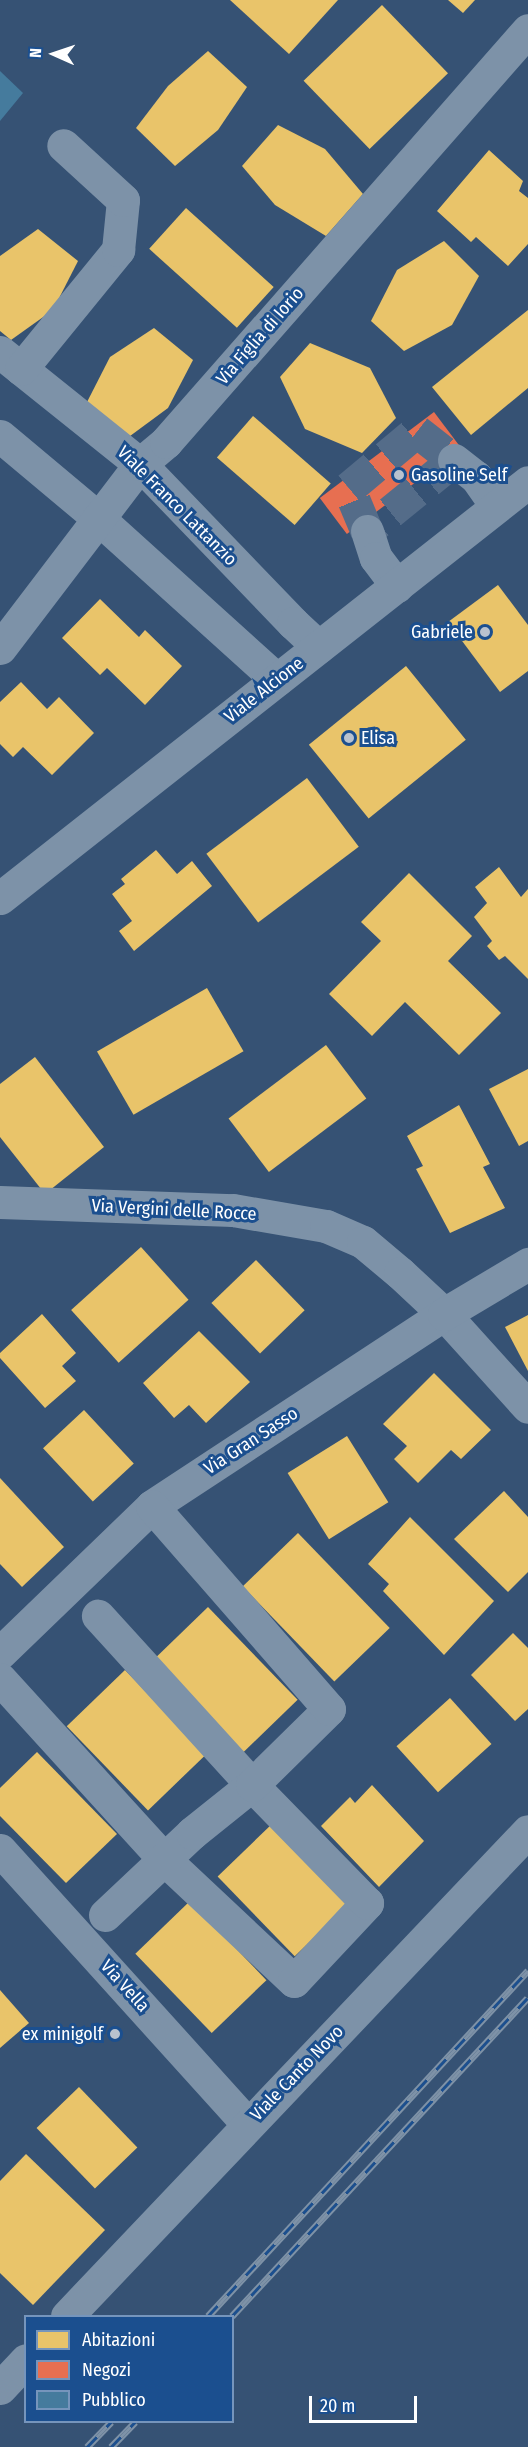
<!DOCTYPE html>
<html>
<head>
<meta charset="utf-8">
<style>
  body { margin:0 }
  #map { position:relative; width:528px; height:2447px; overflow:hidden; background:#365274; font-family:"Fira Sans Condensed",sans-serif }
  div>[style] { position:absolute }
  .homes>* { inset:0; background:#e9c46a; transform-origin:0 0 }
  .shops>* { inset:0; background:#e76f51; transform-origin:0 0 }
  .public>* { inset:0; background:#457b9d }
  .minor-tunnel>* { height:33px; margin-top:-16.5px; transform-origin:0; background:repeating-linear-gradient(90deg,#546c89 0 33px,transparent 0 49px) }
  .minor>* { height:33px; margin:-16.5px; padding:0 16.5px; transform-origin:16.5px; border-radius:16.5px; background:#7d92a8 }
  .rail>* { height:7px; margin-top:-3.5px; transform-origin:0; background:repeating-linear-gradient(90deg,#1b4f8f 0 14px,#7e92a7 0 28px); box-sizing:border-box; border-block:2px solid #7e92a7 }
  .dots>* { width:16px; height:16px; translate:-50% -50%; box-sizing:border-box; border:3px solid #1b4f8f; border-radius:50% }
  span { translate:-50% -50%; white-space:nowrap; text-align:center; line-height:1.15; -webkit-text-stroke:6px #1b4f8f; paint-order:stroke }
  .street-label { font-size:18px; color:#fff }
  .poi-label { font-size:18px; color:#fff }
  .left { translate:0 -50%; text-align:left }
  .right { translate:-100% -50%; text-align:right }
  .legend { position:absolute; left:24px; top:2315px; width:210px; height:108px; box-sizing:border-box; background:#1b4f8f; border:2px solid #7695bc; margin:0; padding:8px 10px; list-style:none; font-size:18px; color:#fff }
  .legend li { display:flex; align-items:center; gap:12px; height:30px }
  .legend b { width:30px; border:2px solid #7695bc }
  .north { position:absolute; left:24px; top:24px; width:60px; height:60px; -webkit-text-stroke:4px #1b4f8f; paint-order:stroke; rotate:273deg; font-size:16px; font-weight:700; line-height:24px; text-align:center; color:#fff }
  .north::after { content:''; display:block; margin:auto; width:21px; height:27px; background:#fff; clip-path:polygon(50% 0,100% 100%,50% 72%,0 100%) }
  .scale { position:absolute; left:309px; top:2396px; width:108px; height:27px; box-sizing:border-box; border:3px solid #fff; border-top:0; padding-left:8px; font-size:18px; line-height:21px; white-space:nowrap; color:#fff; -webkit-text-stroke:4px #1b4f8f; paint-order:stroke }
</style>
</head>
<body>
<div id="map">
  <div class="homes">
    <div style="clip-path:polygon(230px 0,338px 0,289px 54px)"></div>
    <div style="clip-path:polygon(448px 0,475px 0,463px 13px)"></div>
    <div style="left:382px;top:5px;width:95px;height:109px;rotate:46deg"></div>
    <div style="clip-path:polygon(208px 51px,247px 87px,218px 130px,175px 166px,136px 128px,168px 86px)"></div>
    <div style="clip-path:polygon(278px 125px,325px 149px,363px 194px,326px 236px,275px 205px,242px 166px)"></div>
    <div style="clip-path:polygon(489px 150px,523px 181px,519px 191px,528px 198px,528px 244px,508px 266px,476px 237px,471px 242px,437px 211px)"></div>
    <div style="left:186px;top:208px;width:118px;height:55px;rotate:42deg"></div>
    <div style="clip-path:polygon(38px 229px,78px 261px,53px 310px,11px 340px,0 331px,0 256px)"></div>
    <div style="clip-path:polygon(444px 241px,479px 276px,452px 325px,404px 351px,371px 321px,397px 270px)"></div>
    <div style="clip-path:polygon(528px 310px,528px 388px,471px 435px,432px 387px)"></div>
    <div style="clip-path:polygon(154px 328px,193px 360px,168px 408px,126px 439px,86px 404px,110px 357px)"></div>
    <div style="clip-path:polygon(310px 343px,370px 368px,396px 418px,362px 453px,305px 429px,280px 377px)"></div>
    <div style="left:253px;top:416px;width:103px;height:55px;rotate:41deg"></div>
    <div style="clip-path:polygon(498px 585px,528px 625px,528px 671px,500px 692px,448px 622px)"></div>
    <div style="clip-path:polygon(100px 599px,139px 637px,145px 630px,182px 666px,145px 705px,107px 668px,100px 675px,62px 638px)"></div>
    <div style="left:406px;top:666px;width:95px;height:125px;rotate:51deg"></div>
    <div style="clip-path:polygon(21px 682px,47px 709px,59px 697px,94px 733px,52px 775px,23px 747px,13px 757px,0 744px,0 702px)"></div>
    <div style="left:307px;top:778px;width:86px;height:126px;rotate:53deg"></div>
    <div style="clip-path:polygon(156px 850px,177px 874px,192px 861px,212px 886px,134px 951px,119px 931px,132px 921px,112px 894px,125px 884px,121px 879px)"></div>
    <div style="clip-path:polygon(499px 867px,521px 897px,528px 889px,528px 979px,505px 956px,499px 960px,487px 946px,492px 941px,474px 917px,487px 903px,475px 887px)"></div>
    <div style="clip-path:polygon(409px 873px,472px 936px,448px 961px,501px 1013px,459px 1055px,405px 1002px,372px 1036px,329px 994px,381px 941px,361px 922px)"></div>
    <div style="left:207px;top:988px;width:73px;height:127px;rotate:60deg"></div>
    <div style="left:326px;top:1045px;width:67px;height:122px;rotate:53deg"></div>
    <div style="clip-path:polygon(35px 1057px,104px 1147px,45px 1194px,0 1137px,0 1084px)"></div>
    <div style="clip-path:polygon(528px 1069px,528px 1141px,519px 1146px,489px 1089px)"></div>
    <div style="clip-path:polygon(459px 1105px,490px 1164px,483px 1167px,505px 1208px,450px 1233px,416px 1169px,423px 1166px,407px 1136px)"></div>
    <div style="left:141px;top:1247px;width:71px;height:94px;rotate:48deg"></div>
    <div style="left:256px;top:1260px;width:70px;height:62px;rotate:46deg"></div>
    <div style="clip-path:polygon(42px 1314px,76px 1353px,62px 1366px,76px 1381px,45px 1408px,0 1358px,0 1353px)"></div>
    <div style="clip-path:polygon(528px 1315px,528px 1371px,505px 1327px)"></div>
    <div style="clip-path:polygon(199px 1331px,250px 1382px,206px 1423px,189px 1405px,174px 1418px,143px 1383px)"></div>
    <div style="clip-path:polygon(434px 1373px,491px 1430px,461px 1459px,451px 1450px,418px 1483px,394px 1459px,407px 1446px,383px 1424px)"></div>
    <div style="left:84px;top:1410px;width:73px;height:56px;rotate:47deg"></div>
    <div style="left:347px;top:1436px;width:78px;height:70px;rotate:58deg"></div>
    <div style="clip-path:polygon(0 1478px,64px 1547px,22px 1587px,0 1564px)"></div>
    <div style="clip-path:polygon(504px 1491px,528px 1517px,528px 1572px,508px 1592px,454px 1539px)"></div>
    <div style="clip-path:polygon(410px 1517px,494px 1601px,444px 1655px,383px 1591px,389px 1584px,368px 1564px)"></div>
    <div style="left:298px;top:1533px;width:132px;height:77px;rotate:46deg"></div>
    <div style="left:208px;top:1607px;width:129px;height:79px;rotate:46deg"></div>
    <div style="clip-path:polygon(513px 1633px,528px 1648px,528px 1709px,515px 1721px,471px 1675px)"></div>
    <div style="left:125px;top:1670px;width:117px;height:81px;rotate:46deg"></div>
    <div style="left:450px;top:1698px;width:62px;height:72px;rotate:48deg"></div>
    <div style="clip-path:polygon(37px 1752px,117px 1834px,66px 1883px,0 1816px,0 1788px)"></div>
    <div style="clip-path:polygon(372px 1785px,424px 1841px,379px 1887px,321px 1826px,350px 1797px,355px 1803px)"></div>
    <div style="left:273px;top:1823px;width:111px;height:77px;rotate:46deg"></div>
    <div style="left:190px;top:1901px;width:110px;height:76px;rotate:46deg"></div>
    <div style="clip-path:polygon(0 1990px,29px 2023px,0 2048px)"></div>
    <div style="left:79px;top:2087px;width:84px;height:59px;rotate:46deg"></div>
    <div style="clip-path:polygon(26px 2154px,105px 2230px,33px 2305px,0 2273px,0 2181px)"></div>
  </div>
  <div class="shops">
    <div style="left:434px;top:412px;width:45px;height:143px;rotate:53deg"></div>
  </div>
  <div class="public">
    <div style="clip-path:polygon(0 71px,23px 93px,0 121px)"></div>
  </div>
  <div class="minor-tunnel">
    <div style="left:417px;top:431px;width:47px;rotate:38.1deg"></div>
    <div style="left:454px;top:460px;width:112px;rotate:140.8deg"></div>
    <div style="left:367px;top:531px;width:47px;rotate:-112.7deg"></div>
    <div style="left:349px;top:488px;width:89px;rotate:-40deg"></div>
  </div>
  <div class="minor">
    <div style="left:0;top:352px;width:179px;rotate:38.7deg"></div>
    <div style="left:140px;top:464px;width:221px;rotate:46.1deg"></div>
    <div style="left:293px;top:623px;width:35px;rotate:43deg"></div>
    <div style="left:21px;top:369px;width:154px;rotate:-50.8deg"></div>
    <div style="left:118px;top:250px;width:50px;rotate:-84.3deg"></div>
    <div style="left:123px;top:200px;width:81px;rotate:-137.5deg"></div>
    <div style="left:0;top:436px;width:128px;rotate:39.9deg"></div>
    <div style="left:98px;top:518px;width:241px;rotate:42.1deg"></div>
    <div style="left:454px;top:460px;width:28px;rotate:38deg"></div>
    <div style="left:476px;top:477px;width:35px;rotate:55deg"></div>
    <div style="left:367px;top:531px;width:28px;rotate:72deg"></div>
    <div style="left:376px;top:558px;width:35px;rotate:53deg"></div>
    <div style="left:0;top:648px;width:231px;rotate:-52.7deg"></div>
    <div style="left:140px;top:464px;width:34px;rotate:-40deg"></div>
    <div style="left:166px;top:442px;width:548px;rotate:-48.7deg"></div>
    <div style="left:0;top:898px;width:672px;rotate:-38.23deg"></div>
    <div style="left:0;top:1202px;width:233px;rotate:2deg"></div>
    <div style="left:233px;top:1210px;width:94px;rotate:9.8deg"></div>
    <div style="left:326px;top:1226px;width:40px;rotate:23.4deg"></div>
    <div style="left:363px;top:1242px;width:48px;rotate:40deg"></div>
    <div style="left:400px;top:1273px;width:60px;rotate:43deg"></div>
    <div style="left:444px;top:1314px;width:125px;rotate:47.9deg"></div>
    <div style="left:0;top:1653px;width:211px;rotate:-44deg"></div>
    <div style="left:152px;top:1506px;width:349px;rotate:-33.3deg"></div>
    <div style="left:444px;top:1314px;width:98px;rotate:-30.8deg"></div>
    <div style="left:0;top:1679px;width:244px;rotate:47.7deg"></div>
    <div style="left:164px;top:1859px;width:178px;rotate:43.2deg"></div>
    <div style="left:294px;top:1981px;width:107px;rotate:-46.9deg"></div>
    <div style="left:367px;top:1903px;width:165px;rotate:-134.3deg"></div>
    <div style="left:252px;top:1785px;width:229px;rotate:-132.3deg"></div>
    <div style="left:0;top:1850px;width:370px;rotate:47.9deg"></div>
    <div style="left:105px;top:1915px;width:120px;rotate:-43.3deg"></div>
    <div style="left:192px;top:1833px;width:77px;rotate:-38.7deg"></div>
    <div style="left:252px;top:1785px;width:108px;rotate:-44.6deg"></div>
    <div style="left:329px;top:1709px;width:269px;rotate:-131.1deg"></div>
    <div style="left:67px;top:2316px;width:669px;rotate:-46.45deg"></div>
    <div style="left:0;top:2388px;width:38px;rotate:-47deg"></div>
  </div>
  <div class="rail">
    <div style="left:208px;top:2316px;width:471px;rotate:-47.2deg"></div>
    <div style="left:232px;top:2316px;width:434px;rotate:-47.1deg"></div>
    <div style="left:87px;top:2447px;width:35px;rotate:-46deg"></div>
    <div style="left:111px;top:2447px;width:35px;rotate:-46deg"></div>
  </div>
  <div class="dots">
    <div style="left:399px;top:475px;background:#b9c2ce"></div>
    <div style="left:485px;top:632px;background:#b9c2ce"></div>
    <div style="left:349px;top:738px;background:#b9c2ce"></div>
    <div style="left:115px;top:2034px;background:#b9c2ce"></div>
  </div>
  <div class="street-label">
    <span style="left:260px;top:336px;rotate:-49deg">Via Figlia di Iorio</span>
    <span style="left:177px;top:506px;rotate:45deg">Viale Franco Lattanzio</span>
    <span style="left:264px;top:690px;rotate:-38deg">Viale Alcione</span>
    <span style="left:174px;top:1210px;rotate:3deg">Via Vergini delle Rocce</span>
    <span style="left:251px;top:1441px;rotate:-33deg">Via Gran Sasso</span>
    <span style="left:125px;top:1986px;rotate:48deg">Via Vella</span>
    <span style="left:297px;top:2073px;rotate:-46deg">Viale Canto Novo</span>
  </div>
  <div class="poi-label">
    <span class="left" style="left:411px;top:475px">Gasoline Self</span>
    <span class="right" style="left:473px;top:632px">Gabriele</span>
    <span class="left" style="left:361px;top:738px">Elisa</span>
    <span class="right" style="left:103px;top:2034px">ex minigolf</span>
  </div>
  <ul class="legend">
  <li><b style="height:16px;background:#e9c46a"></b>Abitazioni</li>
  <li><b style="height:16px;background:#e76f51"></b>Negozi</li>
  <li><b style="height:16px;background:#457b9d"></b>Pubblico</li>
  </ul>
  <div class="north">N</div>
  <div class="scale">20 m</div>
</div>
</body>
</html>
